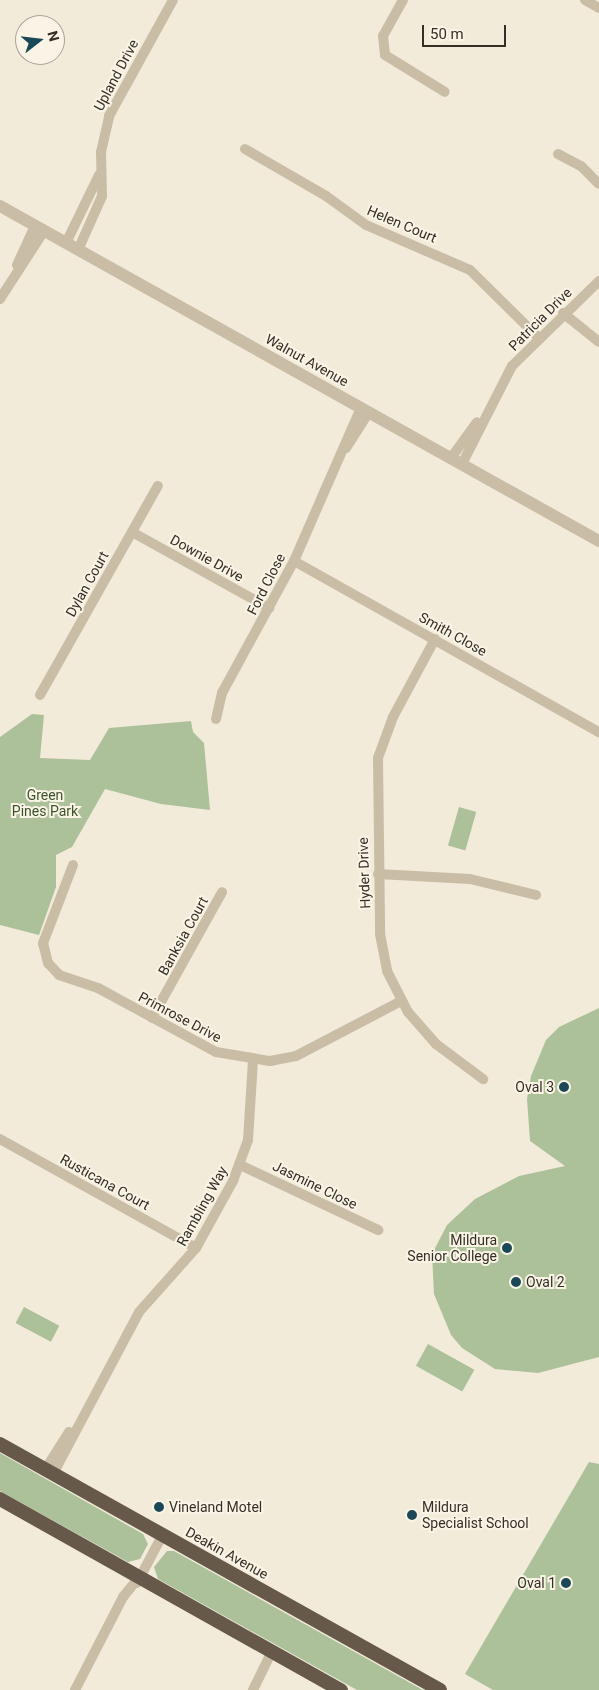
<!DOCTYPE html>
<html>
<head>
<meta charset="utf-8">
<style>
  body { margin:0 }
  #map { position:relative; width:599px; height:1690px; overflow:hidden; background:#f2ebd9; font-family:Roboto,sans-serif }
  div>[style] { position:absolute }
  .green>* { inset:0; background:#acc199; transform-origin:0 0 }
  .minor>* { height:10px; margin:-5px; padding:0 5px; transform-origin:5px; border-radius:5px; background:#cabda5 }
  .tertiary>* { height:12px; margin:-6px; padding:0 6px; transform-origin:6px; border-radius:6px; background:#cabda5 }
  .trunk>* { height:14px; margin:-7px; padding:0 7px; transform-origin:7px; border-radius:7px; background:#66594a }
  .dots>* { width:14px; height:14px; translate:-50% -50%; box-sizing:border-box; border:2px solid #f9f4e5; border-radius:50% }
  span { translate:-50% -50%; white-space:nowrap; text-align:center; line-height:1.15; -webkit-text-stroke:4px #f9f4e5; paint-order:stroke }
  .street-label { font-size:14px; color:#352e26 }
  .park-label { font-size:14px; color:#3c542a }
  .poi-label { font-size:14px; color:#352e26 }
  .right { translate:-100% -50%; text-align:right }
  .left { translate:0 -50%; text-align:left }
  .north { position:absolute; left:15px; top:15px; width:50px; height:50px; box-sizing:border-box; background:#f9f4e5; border:1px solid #aba599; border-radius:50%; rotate:74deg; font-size:14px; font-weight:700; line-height:20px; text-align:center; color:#352e26 }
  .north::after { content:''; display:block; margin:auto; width:18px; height:22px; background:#1b4857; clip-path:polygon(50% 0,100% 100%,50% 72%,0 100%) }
  .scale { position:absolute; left:422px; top:25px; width:84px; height:22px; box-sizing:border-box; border:2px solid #352e26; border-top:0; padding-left:6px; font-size:15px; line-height:18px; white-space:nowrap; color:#352e26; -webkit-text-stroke:4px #f9f4e5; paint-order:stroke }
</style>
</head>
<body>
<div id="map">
  <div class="green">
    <div style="clip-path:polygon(32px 714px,44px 715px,40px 758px,90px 760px,109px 728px,191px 721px,193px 732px,204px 743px,210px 810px,161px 804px,105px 789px,72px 847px,56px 855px,56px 887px,39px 935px,0 925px,0 737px)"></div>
    <div style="left:459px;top:807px;width:18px;height:40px;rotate:16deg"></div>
    <div style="clip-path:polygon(599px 1008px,599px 1357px,538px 1373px,495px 1369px,462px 1348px,451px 1335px,434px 1294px,432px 1254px,447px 1225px,475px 1199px,519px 1176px,565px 1166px,530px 1141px,527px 1099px,531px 1076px,546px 1040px,559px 1027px)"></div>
    <div style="left:24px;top:1307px;width:40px;height:18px;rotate:28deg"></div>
    <div style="left:428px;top:1344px;width:53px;height:25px;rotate:29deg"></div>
    <div style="clip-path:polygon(0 1453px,143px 1534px,148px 1544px,140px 1559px,128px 1562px,0 1491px)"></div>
    <div style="clip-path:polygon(589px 1462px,599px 1464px,599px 1690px,493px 1690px,465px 1674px)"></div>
    <div style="clip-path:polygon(167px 1551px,174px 1551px,423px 1690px,357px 1690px,158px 1579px,154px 1567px)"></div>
  </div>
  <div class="minor">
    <div style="left:403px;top:0;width:41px;rotate:119.1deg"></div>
    <div style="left:383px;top:36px;width:19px;rotate:84deg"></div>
    <div style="left:385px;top:55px;width:70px;rotate:31.7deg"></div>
    <div style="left:585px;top:0;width:16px;rotate:30deg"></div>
    <div style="left:245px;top:149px;width:94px;rotate:30.1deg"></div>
    <div style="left:326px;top:196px;width:49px;rotate:35.9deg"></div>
    <div style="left:366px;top:225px;width:113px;rotate:23.4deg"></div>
    <div style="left:470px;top:270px;width:95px;rotate:44.6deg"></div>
    <div style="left:558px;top:154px;width:26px;rotate:28deg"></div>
    <div style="left:581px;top:166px;width:25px;rotate:45deg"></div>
    <div style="left:66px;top:243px;width:76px;rotate:-64.1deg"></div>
    <div style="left:78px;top:250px;width:59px;rotate:-66deg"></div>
    <div style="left:102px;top:196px;width:44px;rotate:-91.3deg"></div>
    <div style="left:101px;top:152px;width:37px;rotate:-77deg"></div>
    <div style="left:109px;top:116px;width:132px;rotate:-61.1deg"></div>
    <div style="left:17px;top:265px;width:43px;rotate:-65.2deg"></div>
    <div style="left:0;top:299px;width:81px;rotate:-57.1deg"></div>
    <div style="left:563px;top:313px;width:46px;rotate:38.9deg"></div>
    <div style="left:346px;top:448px;width:43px;rotate:-57.4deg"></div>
    <div style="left:451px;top:458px;width:44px;rotate:-54.2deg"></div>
    <div style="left:462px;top:464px;width:110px;rotate:-63deg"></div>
    <div style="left:512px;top:366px;width:122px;rotate:-44.3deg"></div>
    <div style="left:132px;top:532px;width:157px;rotate:29deg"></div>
    <div style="left:294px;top:561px;width:350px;rotate:29.3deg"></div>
    <div style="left:435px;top:639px;width:89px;rotate:118.3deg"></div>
    <div style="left:393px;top:717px;width:44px;rotate:110.1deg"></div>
    <div style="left:378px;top:758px;width:176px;rotate:89.3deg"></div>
    <div style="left:380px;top:934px;width:38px;rotate:79deg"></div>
    <div style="left:387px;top:971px;width:46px;rotate:62.9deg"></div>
    <div style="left:408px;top:1012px;width:43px;rotate:48.8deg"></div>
    <div style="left:436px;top:1044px;width:59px;rotate:36.7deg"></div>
    <div style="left:40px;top:695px;width:240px;rotate:-60.6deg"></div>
    <div style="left:216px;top:719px;width:27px;rotate:-77deg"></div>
    <div style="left:222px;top:693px;width:150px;rotate:-61.4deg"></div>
    <div style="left:294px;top:561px;width:167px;rotate:-66.4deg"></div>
    <div style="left:73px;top:865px;width:84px;rotate:111deg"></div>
    <div style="left:43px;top:943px;width:21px;rotate:76deg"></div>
    <div style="left:48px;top:963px;width:16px;rotate:47deg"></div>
    <div style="left:59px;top:975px;width:41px;rotate:18.4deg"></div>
    <div style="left:98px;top:988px;width:134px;rotate:28.5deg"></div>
    <div style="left:216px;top:1052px;width:55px;rotate:9.5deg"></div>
    <div style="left:270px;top:1061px;width:26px;rotate:-11deg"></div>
    <div style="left:296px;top:1056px;width:119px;rotate:-27.6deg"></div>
    <div style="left:378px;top:874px;width:92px;rotate:3.1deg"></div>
    <div style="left:470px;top:879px;width:68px;rotate:13.6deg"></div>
    <div style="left:152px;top:1018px;width:144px;rotate:-60.9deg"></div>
    <div style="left:0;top:1139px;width:224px;rotate:29.1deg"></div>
    <div style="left:240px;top:1165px;width:153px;rotate:25.2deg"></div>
    <div style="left:45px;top:1470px;width:45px;rotate:-57.7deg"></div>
    <div style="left:53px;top:1474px;width:183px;rotate:-62deg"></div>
    <div style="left:139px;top:1312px;width:86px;rotate:-48.3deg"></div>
    <div style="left:196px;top:1248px;width:77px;rotate:-61.1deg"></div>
    <div style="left:233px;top:1181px;width:44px;rotate:-69.9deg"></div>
    <div style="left:248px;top:1140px;width:80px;rotate:-86.4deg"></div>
    <div style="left:137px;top:1583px;width:53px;rotate:-62deg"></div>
    <div style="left:75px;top:1690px;width:105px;rotate:-62.7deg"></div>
    <div style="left:123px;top:1597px;width:26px;rotate:-51deg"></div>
    <div style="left:253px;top:1690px;width:43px;rotate:-64deg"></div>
  </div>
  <div class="tertiary">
    <div style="left:0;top:206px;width:686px;rotate:29.22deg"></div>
  </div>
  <div class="trunk">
    <div style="left:0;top:1444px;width:504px;rotate:29.21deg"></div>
    <div style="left:0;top:1499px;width:391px;rotate:29.3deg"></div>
  </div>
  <div class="dots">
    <div style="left:564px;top:1087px;background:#1b4857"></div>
    <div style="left:507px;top:1248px;background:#1b4857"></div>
    <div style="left:516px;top:1282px;background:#1b4857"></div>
    <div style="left:159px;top:1507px;background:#1b4857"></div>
    <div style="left:412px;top:1515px;background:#1b4857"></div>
    <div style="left:566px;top:1583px;background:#1b4857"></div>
  </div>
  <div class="street-label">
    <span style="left:116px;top:75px;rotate:-62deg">Upland Drive</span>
    <span style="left:402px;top:224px;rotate:23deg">Helen Court</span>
    <span style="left:540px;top:319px;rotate:-45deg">Patricia Drive</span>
    <span style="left:307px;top:360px;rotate:29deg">Walnut Avenue</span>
    <span style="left:207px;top:558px;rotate:29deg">Downie Drive</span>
    <span style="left:87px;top:584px;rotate:-61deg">Dylan Court</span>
    <span style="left:266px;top:584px;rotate:-63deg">Ford Close</span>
    <span style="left:453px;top:634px;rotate:29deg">Smith Close</span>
    <span style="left:364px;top:873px;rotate:-92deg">Hyder Drive</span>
    <span style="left:183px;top:936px;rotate:-61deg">Banksia Court</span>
    <span style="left:180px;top:1017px;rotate:28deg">Primrose Drive</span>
    <span style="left:105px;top:1182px;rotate:29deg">Rusticana Court</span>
    <span style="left:315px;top:1185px;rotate:26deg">Jasmine Close</span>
    <span style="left:202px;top:1206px;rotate:-61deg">Rambling Way</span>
    <span style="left:227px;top:1553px;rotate:29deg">Deakin Avenue</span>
  </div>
  <div class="park-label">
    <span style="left:45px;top:803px">Green<br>Pines Park</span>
  </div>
  <div class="poi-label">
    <span class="right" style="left:554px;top:1087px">Oval 3</span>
    <span class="right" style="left:497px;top:1248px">Mildura<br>Senior College</span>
    <span class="left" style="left:526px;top:1282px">Oval 2</span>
    <span class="left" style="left:169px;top:1507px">Vineland Motel</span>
    <span class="left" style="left:422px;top:1515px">Mildura<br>Specialist School</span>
    <span class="right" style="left:556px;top:1583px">Oval 1</span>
  </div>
  <div class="north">N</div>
  <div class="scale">50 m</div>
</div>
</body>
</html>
